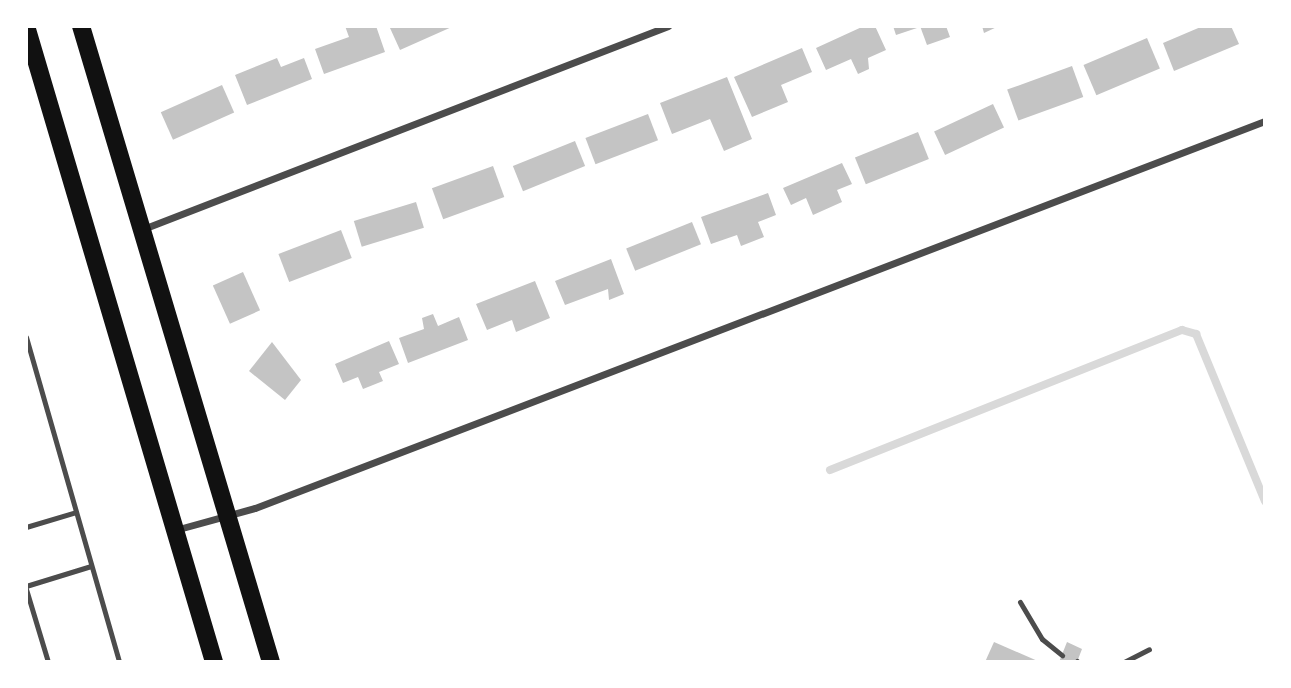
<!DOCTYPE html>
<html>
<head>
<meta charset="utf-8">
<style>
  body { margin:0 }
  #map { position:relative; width:1291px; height:688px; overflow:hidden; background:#fff; font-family:Cabin,sans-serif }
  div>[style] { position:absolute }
  .stream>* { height:8px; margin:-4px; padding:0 4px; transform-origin:4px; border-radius:4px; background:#d9d9d9 }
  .building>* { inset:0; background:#c4c4c4; transform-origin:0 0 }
  .service>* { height:5px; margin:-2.5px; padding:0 2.5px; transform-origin:2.5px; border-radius:2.5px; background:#4c4c4c }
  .minor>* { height:7px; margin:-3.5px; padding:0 3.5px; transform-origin:3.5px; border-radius:3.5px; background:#4c4c4c }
  .primary>* { height:18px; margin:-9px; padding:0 9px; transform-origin:9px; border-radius:9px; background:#111 }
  span { translate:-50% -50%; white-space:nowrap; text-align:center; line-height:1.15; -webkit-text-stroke:5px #fff; paint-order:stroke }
  .frame { position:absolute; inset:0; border:28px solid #fff; pointer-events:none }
</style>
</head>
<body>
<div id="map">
  <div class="stream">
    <div style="left:830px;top:470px;width:379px;rotate:-21.7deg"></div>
    <div style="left:1182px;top:330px;width:15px;rotate:16deg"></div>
    <div style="left:1196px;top:334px;width:181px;rotate:67.6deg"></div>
  </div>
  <div class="building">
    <div style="clip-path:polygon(345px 26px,376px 26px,385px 52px,324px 74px,315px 49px,349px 37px)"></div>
    <div style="clip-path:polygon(394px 26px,454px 26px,400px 50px,390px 28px)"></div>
    <div style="clip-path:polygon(864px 26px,875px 26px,886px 50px,868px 58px,869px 69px,858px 74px,851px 59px,826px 70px,816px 48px)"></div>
    <div style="clip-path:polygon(893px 26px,920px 26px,920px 27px,896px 35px)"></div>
    <div style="clip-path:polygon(920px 26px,946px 26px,950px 37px,927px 45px)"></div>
    <div style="clip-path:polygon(982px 26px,999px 26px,984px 33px)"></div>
    <div style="clip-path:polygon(1203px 26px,1231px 26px,1239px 44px,1174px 71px,1163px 43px)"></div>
    <div style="left:1147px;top:38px;width:33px;height:69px;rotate:67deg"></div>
    <div style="clip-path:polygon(802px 48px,812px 72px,781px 85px,788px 102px,752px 117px,734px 77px)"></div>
    <div style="clip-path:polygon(277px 58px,281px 67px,304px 58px,312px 79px,247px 105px,235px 75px)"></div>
    <div style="left:1072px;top:66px;width:33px;height:69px;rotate:70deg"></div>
    <div style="clip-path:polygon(727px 77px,752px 139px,724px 151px,710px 119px,672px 134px,660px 103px)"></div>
    <div style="left:222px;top:85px;width:30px;height:67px;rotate:66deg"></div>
    <div style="left:993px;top:104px;width:26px;height:65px;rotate:65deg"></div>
    <div style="left:648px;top:114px;width:28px;height:67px;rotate:69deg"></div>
    <div style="left:918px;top:132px;width:29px;height:68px;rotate:68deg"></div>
    <div style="left:575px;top:141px;width:27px;height:67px;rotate:68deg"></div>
    <div style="clip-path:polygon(842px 163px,852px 184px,837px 190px,842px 202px,813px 215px,806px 198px,791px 205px,783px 188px)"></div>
    <div style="left:493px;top:166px;width:33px;height:65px;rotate:70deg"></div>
    <div style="clip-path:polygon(768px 193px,776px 215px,758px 222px,764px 237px,741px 246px,737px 235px,711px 244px,701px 217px)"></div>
    <div style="left:416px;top:202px;width:27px;height:65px;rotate:73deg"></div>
    <div style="left:692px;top:222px;width:24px;height:71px;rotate:68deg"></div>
    <div style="left:341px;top:230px;width:30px;height:67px;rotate:69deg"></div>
    <div style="clip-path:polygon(611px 259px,624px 294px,609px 300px,608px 289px,565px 305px,555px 281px)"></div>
    <div style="left:243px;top:272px;width:42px;height:33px;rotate:66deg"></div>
    <div style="clip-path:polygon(535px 281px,550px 318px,516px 332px,512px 320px,487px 330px,476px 304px)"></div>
    <div style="clip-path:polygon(433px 314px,438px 326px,459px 317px,468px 340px,408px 363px,399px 338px,424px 329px,422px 318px)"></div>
    <div style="clip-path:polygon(389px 341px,399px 364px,379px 372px,383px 381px,363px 389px,358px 377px,343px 383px,335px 364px)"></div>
    <div style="clip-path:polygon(272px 342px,301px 380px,285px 400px,249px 371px)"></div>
    <div style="clip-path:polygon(994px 642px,1040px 662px,985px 662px)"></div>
    <div style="clip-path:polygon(1067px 642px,1082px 649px,1077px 662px,1059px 662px)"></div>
  </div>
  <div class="service">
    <div style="left:26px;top:337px;width:338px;rotate:74deg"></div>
    <div style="left:26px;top:527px;width:52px;rotate:-16.7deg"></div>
    <div style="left:26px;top:586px;width:68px;rotate:-17.1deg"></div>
    <div style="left:26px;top:589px;width:76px;rotate:73.2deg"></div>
    <div style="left:1020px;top:602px;width:43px;rotate:59.3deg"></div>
    <div style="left:1042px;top:639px;width:26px;rotate:39deg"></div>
    <div style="left:1077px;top:661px;width:1px;rotate:45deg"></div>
    <div style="left:1124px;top:662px;width:28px;rotate:-27deg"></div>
  </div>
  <div class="minor">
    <div style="left:143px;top:229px;width:563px;rotate:-21.14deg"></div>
    <div style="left:175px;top:530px;width:83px;rotate:-15.4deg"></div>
    <div style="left:255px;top:508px;width:1082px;rotate:-20.97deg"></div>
  </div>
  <div class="primary">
    <div style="left:26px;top:26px;width:663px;rotate:73.53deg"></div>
    <div style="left:81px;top:26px;width:664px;rotate:73.37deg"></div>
  </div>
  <div class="frame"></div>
</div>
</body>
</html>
